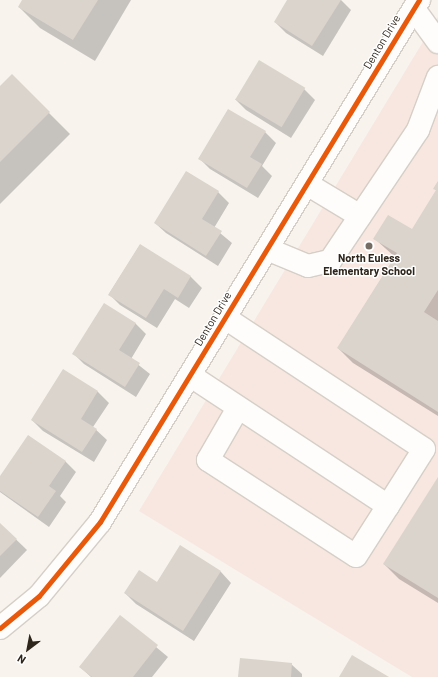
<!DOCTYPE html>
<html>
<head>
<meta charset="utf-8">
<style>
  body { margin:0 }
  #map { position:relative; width:438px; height:677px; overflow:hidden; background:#f8f3ed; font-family:Barlow,sans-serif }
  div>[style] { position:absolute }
  .education>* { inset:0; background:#f7e7e0 }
  .shadow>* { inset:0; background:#0003 }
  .building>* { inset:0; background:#dad4cc; transform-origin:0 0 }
  .roads { filter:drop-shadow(1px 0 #d5cfc7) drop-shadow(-1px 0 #d5cfc7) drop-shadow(0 1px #d5cfc7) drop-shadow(0 -1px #d5cfc7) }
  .minor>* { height:22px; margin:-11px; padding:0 11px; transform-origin:11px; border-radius:11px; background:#fefdfc }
  .cycleway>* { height:5px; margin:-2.5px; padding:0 2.5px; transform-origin:2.5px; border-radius:2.5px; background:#e8590c }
  .dots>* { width:11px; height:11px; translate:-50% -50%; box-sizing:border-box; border:2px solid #fff; border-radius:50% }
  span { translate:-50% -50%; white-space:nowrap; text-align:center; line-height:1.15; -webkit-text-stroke:3px #fff; paint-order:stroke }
  .street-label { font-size:11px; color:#2e251b }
  .poi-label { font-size:11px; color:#2e251b; font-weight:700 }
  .north { position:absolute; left:8px; top:629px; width:40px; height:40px; -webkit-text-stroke:3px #fff; paint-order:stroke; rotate:212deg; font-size:11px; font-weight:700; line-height:16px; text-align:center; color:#2e251b }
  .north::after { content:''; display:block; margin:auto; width:14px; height:18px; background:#2e251b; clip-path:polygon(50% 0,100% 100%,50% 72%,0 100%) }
</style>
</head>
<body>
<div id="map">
  <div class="education">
    <div style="clip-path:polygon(438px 17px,438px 677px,412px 677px,139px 511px)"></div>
  </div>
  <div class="shadow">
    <div style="clip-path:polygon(23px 0,131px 0,95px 61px,40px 28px,19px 7px)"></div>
    <div style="clip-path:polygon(289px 0,341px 0,351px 10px,323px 56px,286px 33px,275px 22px)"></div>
    <div style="clip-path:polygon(12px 76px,70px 134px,0 204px,0 88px)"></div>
    <div style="clip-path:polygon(304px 89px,315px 100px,291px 138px,246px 110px,235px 99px)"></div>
    <div style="clip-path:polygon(265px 132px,276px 143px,262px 166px,272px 176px,258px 198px,210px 169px,199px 158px)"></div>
    <div style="clip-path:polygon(187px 172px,218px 192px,229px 203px,214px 228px,232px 243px,218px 266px,166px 233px,155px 223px)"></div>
    <div style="clip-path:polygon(438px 182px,438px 416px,353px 363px,338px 348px,395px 257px,375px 239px,412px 231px,437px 191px,434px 188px)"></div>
    <div style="clip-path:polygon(140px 245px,191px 277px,202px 288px,189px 308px,175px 299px,157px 328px,120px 305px,109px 294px)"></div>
    <div style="clip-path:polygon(135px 323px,146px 334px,131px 359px,150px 374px,136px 397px,84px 364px,73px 353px)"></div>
    <div style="clip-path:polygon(63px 371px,98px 392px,109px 403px,93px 427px,107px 440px,94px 462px,43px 431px,32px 420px)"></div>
    <div style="clip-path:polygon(65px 461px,76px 472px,60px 496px,66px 502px,49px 527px,0 492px,0 477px)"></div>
    <div style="clip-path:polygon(438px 479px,438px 603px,399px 579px,384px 564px)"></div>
    <div style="clip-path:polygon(0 524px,27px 550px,0 578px)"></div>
    <div style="clip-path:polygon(180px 547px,221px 572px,231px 583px,194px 641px,136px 604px,125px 593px,157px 583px)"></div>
    <div style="clip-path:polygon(120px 617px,168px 657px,152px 677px,91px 677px,80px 667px)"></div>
    <div style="clip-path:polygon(291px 664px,302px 674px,302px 677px,239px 677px)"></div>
  </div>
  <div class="building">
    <div style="clip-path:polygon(22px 0,98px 0,73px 40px,18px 7px)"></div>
    <div style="clip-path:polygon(287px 0,341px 0,312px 46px,274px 22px)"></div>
    <div style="left:259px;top:60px;width:54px;height:46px;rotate:31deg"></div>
    <div style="clip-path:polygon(12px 74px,50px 112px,0 162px,0 86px)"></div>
    <div style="clip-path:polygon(228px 109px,266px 131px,250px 157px,262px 164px,247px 188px,198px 159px)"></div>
    <div style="clip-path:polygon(186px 171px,219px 191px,202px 219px,222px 231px,206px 256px,154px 223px)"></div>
    <div style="clip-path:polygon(438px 181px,438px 290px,424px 312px,438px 321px,438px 412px,337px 348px,397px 253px,373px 239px,388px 215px,412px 229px,436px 190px,433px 189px)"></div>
    <div style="clip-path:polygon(140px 244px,191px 276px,178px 298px,164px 289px,146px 318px,108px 295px)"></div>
    <div style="clip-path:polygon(104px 303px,136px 323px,119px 350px,140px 363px,125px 387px,72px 354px)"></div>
    <div style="clip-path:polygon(63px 369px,98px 391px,81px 419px,97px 429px,82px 452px,31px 420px)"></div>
    <div style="clip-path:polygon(28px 435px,66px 461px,49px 486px,56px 491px,38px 517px,0 491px,0 476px)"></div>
    <div style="clip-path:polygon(438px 477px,438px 598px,383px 564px)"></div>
    <div style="clip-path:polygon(0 523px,17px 539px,0 556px)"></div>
    <div style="clip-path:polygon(180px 545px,221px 571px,183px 631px,124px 593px,139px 570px,157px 582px)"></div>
    <div style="clip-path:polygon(120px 615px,158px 645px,133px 677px,92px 677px,79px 667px)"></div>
    <div style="clip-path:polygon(352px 655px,389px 677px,339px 677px)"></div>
    <div style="clip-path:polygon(240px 658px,292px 663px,291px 677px,238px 677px)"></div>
  </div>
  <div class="roads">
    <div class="minor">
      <div style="left:414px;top:9px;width:41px;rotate:54deg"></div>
      <div style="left:307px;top:184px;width:62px;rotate:31.1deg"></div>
      <div style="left:267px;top:249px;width:44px;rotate:22.5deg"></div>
      <div style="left:308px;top:266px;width:23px;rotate:-13deg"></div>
      <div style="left:330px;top:261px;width:158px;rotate:-56.1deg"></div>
      <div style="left:418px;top:130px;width:57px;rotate:-69.3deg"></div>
      <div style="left:191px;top:376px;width:236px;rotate:33.4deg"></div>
      <div style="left:388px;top:506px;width:67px;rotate:-57.7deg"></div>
      <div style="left:424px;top:449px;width:238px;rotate:-146.6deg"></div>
      <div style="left:238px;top:408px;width:60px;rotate:120deg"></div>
      <div style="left:208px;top:460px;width:176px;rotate:33deg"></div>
      <div style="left:356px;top:556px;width:59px;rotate:-57.4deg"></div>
      <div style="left:0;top:628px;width:50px;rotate:-39.4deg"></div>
      <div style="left:39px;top:596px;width:96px;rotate:-50.5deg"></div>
      <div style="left:100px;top:522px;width:612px;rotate:-58.57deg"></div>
    </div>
  </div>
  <div class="cycleway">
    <div style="left:0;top:628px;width:50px;rotate:-39.4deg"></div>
    <div style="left:39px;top:596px;width:96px;rotate:-50.5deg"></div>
    <div style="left:100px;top:522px;width:612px;rotate:-58.57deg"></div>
  </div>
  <div class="dots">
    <div style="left:369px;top:246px;background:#756d64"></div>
  </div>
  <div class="street-label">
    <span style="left:382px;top:42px;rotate:-59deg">Denton Drive</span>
    <span style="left:213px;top:319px;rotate:-59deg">Denton Drive</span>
  </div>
  <div class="poi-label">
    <span style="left:369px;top:265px">North Euless<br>Elementary School</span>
  </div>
  <div class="north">N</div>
</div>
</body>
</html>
